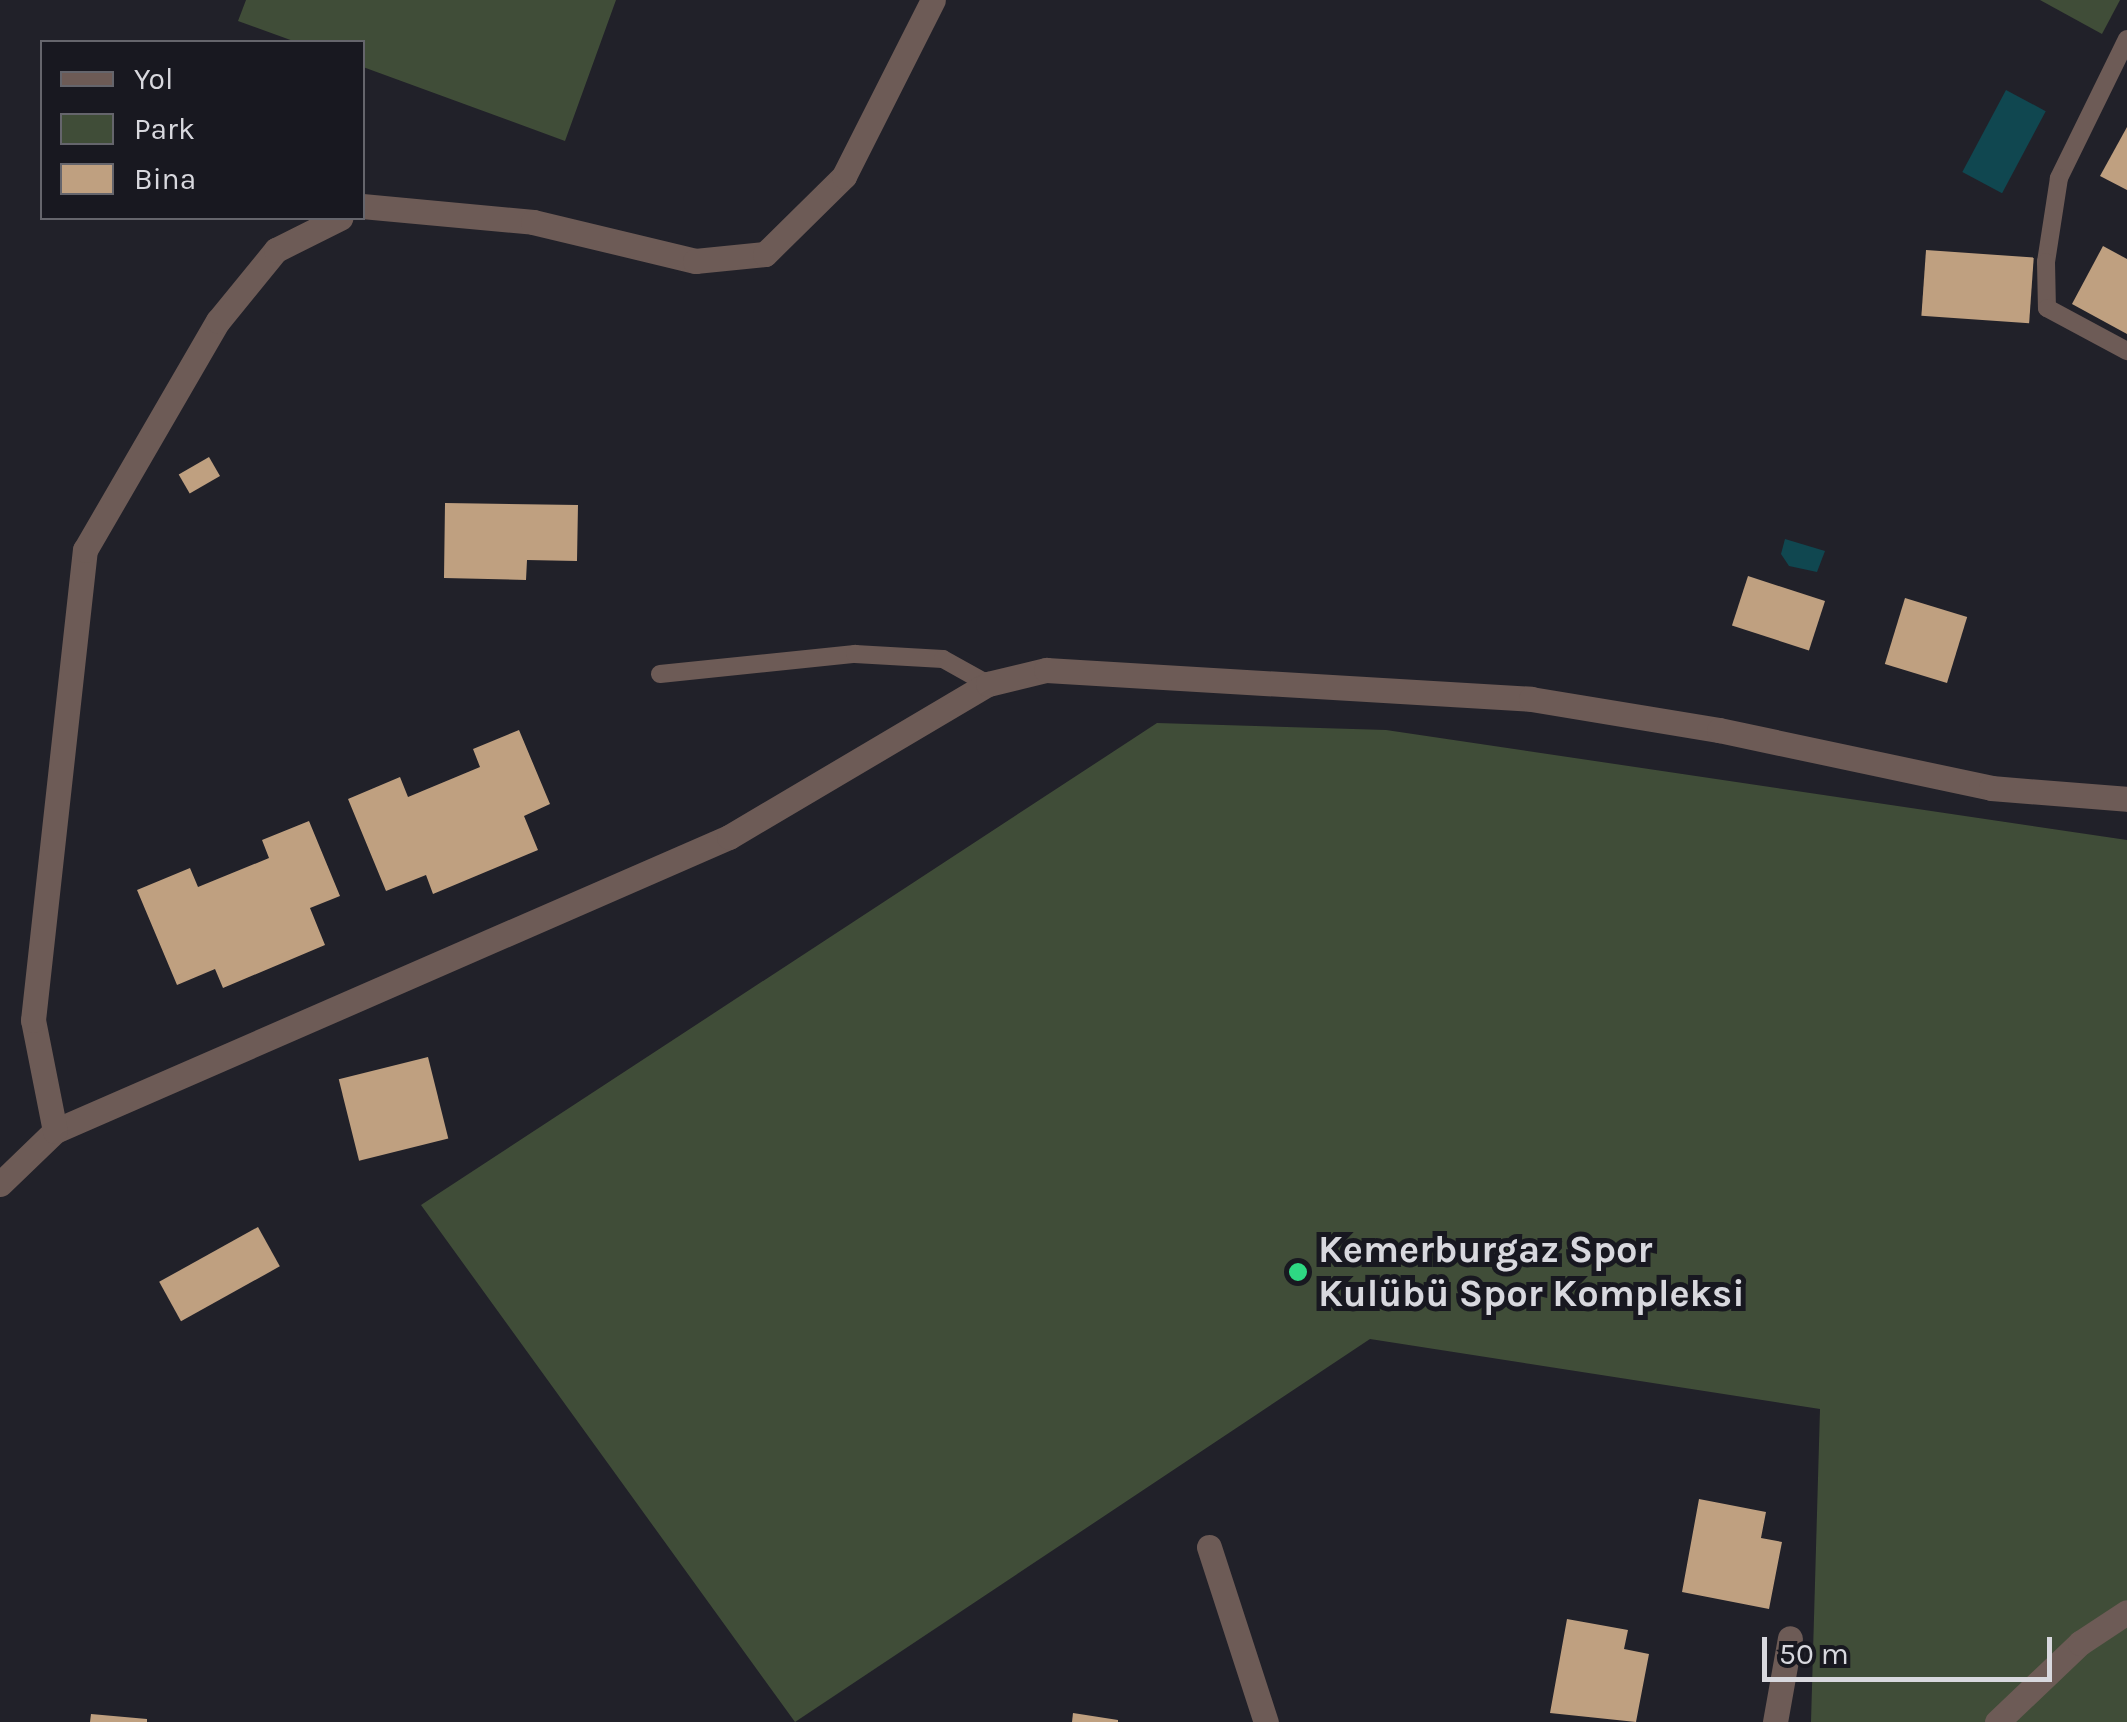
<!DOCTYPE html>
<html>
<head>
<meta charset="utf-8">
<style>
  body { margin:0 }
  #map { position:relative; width:2127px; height:1722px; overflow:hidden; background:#212129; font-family:Karla,sans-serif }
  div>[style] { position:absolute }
  .green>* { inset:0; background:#404d38 }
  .water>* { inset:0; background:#104750; transform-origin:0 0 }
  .building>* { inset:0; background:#bfa080; transform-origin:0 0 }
  .service>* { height:18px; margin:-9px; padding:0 9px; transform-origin:9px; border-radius:9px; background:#6d5b56 }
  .minor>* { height:25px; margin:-12.5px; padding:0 12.5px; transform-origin:12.5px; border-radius:12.5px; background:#6d5b56 }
  .dots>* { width:28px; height:28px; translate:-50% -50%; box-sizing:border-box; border:5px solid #181820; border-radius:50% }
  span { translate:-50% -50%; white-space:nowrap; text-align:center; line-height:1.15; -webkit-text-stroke:10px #181820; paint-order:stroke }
  .poi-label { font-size:38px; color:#d8d8de; font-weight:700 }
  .left { translate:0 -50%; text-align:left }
  .legend { position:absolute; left:40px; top:40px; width:325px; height:180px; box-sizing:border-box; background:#181820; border:2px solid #65656c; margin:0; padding:12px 18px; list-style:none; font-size:30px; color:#d8d8de }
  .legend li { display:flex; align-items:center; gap:20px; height:50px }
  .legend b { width:50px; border:2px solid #65656c }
  .scale { position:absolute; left:1762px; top:1637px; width:290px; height:45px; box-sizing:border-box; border:5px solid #d8d8de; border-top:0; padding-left:12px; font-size:30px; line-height:35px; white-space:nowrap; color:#d8d8de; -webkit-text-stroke:8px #181820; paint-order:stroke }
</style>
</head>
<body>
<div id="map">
  <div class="green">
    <div style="clip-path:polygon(246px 0,616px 0,565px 141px,363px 67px,362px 42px,296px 42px,238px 21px)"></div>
    <div style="clip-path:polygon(2040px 0,2120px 0,2102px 34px)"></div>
    <div style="clip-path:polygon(1157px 723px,1386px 730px,2127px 840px,2127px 1722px,1811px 1722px,1820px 1409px,1370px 1339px,795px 1722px,421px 1205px)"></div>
  </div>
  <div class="water">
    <div style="left:2006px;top:90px;width:45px;height:93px;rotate:28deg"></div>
    <div style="clip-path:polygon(1785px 539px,1825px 551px,1817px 572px,1789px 566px,1781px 554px)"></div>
  </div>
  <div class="building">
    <div style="clip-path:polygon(2127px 127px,2127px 190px,2100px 176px)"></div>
    <div style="clip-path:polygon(2103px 246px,2127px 259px,2127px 334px,2072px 304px)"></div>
    <div style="left:1926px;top:250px;width:108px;height:66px;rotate:4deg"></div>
    <div style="left:209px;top:457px;width:22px;height:35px;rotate:60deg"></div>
    <div style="clip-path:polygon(445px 503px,578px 505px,577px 561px,527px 560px,526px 580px,444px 578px)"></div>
    <div style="left:1748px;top:576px;width:81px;height:52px;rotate:18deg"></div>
    <div style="left:1905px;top:598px;width:65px;height:69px;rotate:17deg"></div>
    <div style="clip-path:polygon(519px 730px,550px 804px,524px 816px,538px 850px,433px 894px,426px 875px,386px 891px,348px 799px,400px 777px,408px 797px,480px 767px,473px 749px)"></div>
    <div style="clip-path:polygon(309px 821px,340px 896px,310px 908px,325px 945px,223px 988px,215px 969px,177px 985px,137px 890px,190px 868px,198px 887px,269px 858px,262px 840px)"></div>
    <div style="left:428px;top:1057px;width:84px;height:92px;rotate:76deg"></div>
    <div style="left:258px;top:1227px;width:45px;height:113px;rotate:61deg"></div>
    <div style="clip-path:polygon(1699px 1499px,1766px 1512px,1761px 1538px,1782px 1542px,1769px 1609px,1682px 1592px)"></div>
    <div style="clip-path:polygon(1567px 1619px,1628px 1630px,1624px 1649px,1649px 1654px,1636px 1722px,1550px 1713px)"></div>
    <div style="clip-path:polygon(1073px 1713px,1118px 1720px,1118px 1722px,1072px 1722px)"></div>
    <div style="clip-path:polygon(91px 1714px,147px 1719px,147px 1722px,90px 1722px)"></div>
  </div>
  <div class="service">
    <div style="left:2127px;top:39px;width:155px;rotate:116.1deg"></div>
    <div style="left:2059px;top:178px;width:85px;rotate:98.8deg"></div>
    <div style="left:2046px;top:262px;width:46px;rotate:88.8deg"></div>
    <div style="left:2047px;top:308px;width:91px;rotate:28.3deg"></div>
    <div style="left:660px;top:674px;width:196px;rotate:-5.9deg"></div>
    <div style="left:855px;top:654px;width:88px;rotate:3.3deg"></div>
    <div style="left:943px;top:659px;width:51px;rotate:29.1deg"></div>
  </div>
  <div class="minor">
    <div style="left:362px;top:206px;width:172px;rotate:5.3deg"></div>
    <div style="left:533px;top:222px;width:167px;rotate:13.5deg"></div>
    <div style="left:695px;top:261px;width:70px;rotate:-5.7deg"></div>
    <div style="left:765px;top:254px;width:111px;rotate:-44.6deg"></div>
    <div style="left:844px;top:176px;width:197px;rotate:-63.2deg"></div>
    <div style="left:55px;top:1131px;width:735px;rotate:-23.57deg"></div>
    <div style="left:729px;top:837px;width:301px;rotate:-30.6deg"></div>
    <div style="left:988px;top:684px;width:60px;rotate:-13.6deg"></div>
    <div style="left:1046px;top:670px;width:486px;rotate:3.4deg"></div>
    <div style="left:1531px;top:699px;width:191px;rotate:9.4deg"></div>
    <div style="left:1719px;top:730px;width:278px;rotate:12deg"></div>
    <div style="left:1991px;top:788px;width:136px;rotate:4.6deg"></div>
    <div style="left:0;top:1184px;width:76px;rotate:-43.9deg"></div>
    <div style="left:55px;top:1131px;width:113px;rotate:-101.2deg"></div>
    <div style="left:33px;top:1020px;width:473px;rotate:-83.7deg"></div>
    <div style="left:85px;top:550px;width:265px;rotate:-59.9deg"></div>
    <div style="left:218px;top:321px;width:92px;rotate:-50.8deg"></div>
    <div style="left:276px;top:250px;width:72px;rotate:-26.6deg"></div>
    <div style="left:1209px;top:1547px;width:184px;rotate:72deg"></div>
    <div style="left:1775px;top:1722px;width:85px;rotate:-79.9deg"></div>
    <div style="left:1997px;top:1722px;width:115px;rotate:-43.6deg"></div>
    <div style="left:2080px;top:1643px;width:56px;rotate:-33.4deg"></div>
  </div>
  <div class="dots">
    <div style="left:1298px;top:1272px;background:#2ed883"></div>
  </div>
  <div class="poi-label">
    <span class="left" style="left:1318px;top:1272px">Kemerburgaz Spor<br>Kulübü Spor Kompleksi</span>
  </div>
  <ul class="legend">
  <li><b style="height:12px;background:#6d5b56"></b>Yol</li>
  <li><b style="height:28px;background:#404d38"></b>Park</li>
  <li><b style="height:28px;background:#bfa080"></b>Bina</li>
  </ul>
  <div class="scale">50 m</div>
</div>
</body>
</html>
